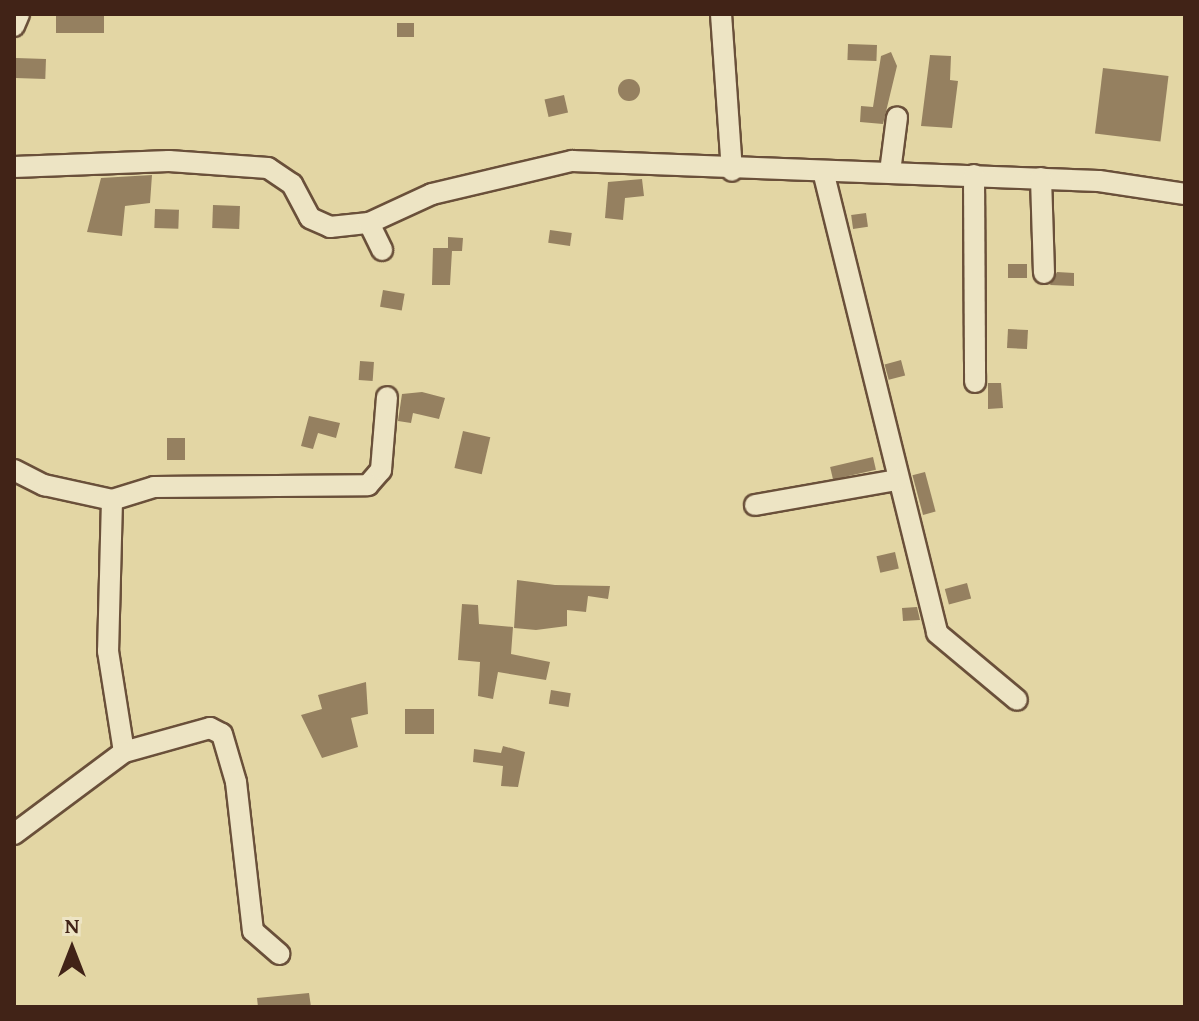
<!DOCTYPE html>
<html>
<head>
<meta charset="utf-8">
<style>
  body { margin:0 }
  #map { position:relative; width:1199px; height:1021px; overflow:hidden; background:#e3d6a4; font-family:"Gentium Book Plus",serif }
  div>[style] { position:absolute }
  .building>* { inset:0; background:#958060; transform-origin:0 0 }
  .round { border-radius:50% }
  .roads { filter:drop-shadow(2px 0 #6a503a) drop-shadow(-2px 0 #6a503a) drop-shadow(0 2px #6a503a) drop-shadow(0 -2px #6a503a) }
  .minor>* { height:20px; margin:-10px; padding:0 10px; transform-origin:10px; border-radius:10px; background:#ede4c4 }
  span { translate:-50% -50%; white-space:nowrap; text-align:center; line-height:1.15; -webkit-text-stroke:7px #ede4c4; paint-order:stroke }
  .frame { position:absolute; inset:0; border:16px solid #412317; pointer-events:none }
  .north { position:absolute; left:32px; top:909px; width:80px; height:80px; -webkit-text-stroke:6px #ede4c4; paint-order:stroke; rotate:0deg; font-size:22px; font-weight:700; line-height:32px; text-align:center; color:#412317 }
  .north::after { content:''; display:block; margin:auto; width:28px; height:36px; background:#412317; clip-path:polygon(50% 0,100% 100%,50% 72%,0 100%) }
</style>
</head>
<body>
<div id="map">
  <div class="building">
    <div style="left:56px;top:14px;width:48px;height:19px"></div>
    <div style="left:397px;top:23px;width:17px;height:14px"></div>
    <div style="left:848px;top:44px;width:29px;height:16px;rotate:2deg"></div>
    <div style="clip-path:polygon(891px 52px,897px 66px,883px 124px,860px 122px,861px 106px,873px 107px,881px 56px)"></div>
    <div style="clip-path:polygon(930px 55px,951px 56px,950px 80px,958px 81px,952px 128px,921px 126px)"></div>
    <div style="left:16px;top:58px;width:30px;height:20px;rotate:2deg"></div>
    <div style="left:1103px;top:68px;width:66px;height:66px;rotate:7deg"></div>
    <div class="round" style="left:618px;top:79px;width:22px;height:22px"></div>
    <div style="left:564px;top:95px;width:18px;height:20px;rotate:77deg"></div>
    <div style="clip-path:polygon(152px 175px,150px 203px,125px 206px,122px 236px,87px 232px,101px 178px)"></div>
    <div style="clip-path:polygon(642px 179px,644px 196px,625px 198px,623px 220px,605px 218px,608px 182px)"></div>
    <div style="left:213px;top:205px;width:27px;height:23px;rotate:2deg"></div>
    <div style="left:155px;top:209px;width:24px;height:19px;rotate:2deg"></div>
    <div style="left:866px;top:213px;width:14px;height:15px;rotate:82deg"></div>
    <div style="left:550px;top:230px;width:22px;height:13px;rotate:8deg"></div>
    <div style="clip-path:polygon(448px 237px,463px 238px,462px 251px,452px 251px,450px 285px,432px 285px,433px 248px,448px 248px)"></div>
    <div style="left:1027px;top:264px;width:14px;height:19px;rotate:90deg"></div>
    <div style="clip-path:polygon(1057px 272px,1074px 273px,1074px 286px,1050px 285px)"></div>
    <div style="left:383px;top:290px;width:22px;height:17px;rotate:10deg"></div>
    <div style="left:1008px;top:329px;width:20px;height:19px;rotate:3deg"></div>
    <div style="left:901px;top:360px;width:16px;height:17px;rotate:75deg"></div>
    <div style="left:360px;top:361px;width:14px;height:19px;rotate:4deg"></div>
    <div style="clip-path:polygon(988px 383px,1001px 383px,1003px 408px,988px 409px)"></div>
    <div style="clip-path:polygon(422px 392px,445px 398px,439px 419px,413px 413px,411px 423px,398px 421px,402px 394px)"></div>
    <div style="clip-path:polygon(309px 416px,340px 423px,336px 438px,318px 433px,313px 449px,301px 446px)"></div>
    <div style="left:463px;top:431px;width:28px;height:38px;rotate:13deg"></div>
    <div style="left:167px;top:438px;width:18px;height:22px"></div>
    <div style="left:873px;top:457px;width:13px;height:44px;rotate:77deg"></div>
    <div style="left:925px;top:472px;width:41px;height:13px;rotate:75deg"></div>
    <div style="left:895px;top:552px;width:17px;height:19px;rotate:77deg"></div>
    <div style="clip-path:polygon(517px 580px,555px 585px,610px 586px,608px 599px,588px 596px,586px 612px,567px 610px,567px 626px,536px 630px,514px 628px)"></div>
    <div style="left:967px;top:583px;width:16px;height:23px;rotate:75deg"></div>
    <div style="clip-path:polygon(462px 604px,478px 605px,479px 624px,513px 627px,511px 654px,550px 662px,546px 680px,498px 672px,493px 699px,478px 696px,480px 662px,458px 660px)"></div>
    <div style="clip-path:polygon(917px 607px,920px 620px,903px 621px,902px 608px)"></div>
    <div style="clip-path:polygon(366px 682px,368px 714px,351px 718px,358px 747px,322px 758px,301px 715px,322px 709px,318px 695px)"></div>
    <div style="left:551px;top:690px;width:20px;height:14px;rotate:9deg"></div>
    <div style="left:405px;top:709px;width:29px;height:25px"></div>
    <div style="clip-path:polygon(503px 746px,525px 752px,518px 787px,501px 786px,503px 766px,473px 762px,474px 749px,501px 753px)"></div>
    <div style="clip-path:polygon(309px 993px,311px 1007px,258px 1007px,257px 998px)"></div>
  </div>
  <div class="roads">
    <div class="minor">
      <div style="left:721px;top:14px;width:157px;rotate:86deg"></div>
      <div style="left:14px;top:26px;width:13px;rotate:-67deg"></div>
      <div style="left:14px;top:167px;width:155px;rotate:-2.2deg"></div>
      <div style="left:169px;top:161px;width:99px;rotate:4deg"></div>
      <div style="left:268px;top:168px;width:29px;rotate:34deg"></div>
      <div style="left:292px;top:184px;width:38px;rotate:62deg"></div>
      <div style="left:310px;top:218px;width:22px;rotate:24deg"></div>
      <div style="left:330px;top:227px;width:39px;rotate:-6deg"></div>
      <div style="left:369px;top:223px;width:69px;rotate:-24.7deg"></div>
      <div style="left:432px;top:194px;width:144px;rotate:-13.3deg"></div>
      <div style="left:572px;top:161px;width:527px;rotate:2.17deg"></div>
      <div style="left:1099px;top:181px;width:87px;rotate:8.6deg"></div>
      <div style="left:823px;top:171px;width:476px;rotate:76.1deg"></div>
      <div style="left:937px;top:633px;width:104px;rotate:39.9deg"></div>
      <div style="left:890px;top:172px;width:55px;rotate:-82.7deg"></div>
      <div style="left:974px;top:175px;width:207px;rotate:89.7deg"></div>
      <div style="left:1041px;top:178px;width:95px;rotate:88.2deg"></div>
      <div style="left:369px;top:223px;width:30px;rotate:64deg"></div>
      <div style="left:14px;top:470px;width:34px;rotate:27deg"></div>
      <div style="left:44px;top:485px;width:70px;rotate:12.4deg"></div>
      <div style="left:112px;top:500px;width:44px;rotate:-17.2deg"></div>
      <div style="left:154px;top:487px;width:214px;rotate:-0.5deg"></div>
      <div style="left:368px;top:485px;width:20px;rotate:-49deg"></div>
      <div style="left:381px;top:470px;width:73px;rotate:-85.3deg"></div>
      <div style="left:112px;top:500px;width:151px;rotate:91.5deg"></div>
      <div style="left:108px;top:651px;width:102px;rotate:81deg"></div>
      <div style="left:124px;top:752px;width:89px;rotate:-15.6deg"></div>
      <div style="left:210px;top:728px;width:13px;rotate:27deg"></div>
      <div style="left:222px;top:734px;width:50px;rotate:73.7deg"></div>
      <div style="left:236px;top:782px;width:150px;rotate:83.5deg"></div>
      <div style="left:253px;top:931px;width:35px;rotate:41deg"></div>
      <div style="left:755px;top:505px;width:144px;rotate:-10deg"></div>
      <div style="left:14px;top:834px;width:137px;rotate:-36.7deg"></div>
    </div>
  </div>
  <div class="frame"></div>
  <div class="north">N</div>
</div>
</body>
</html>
